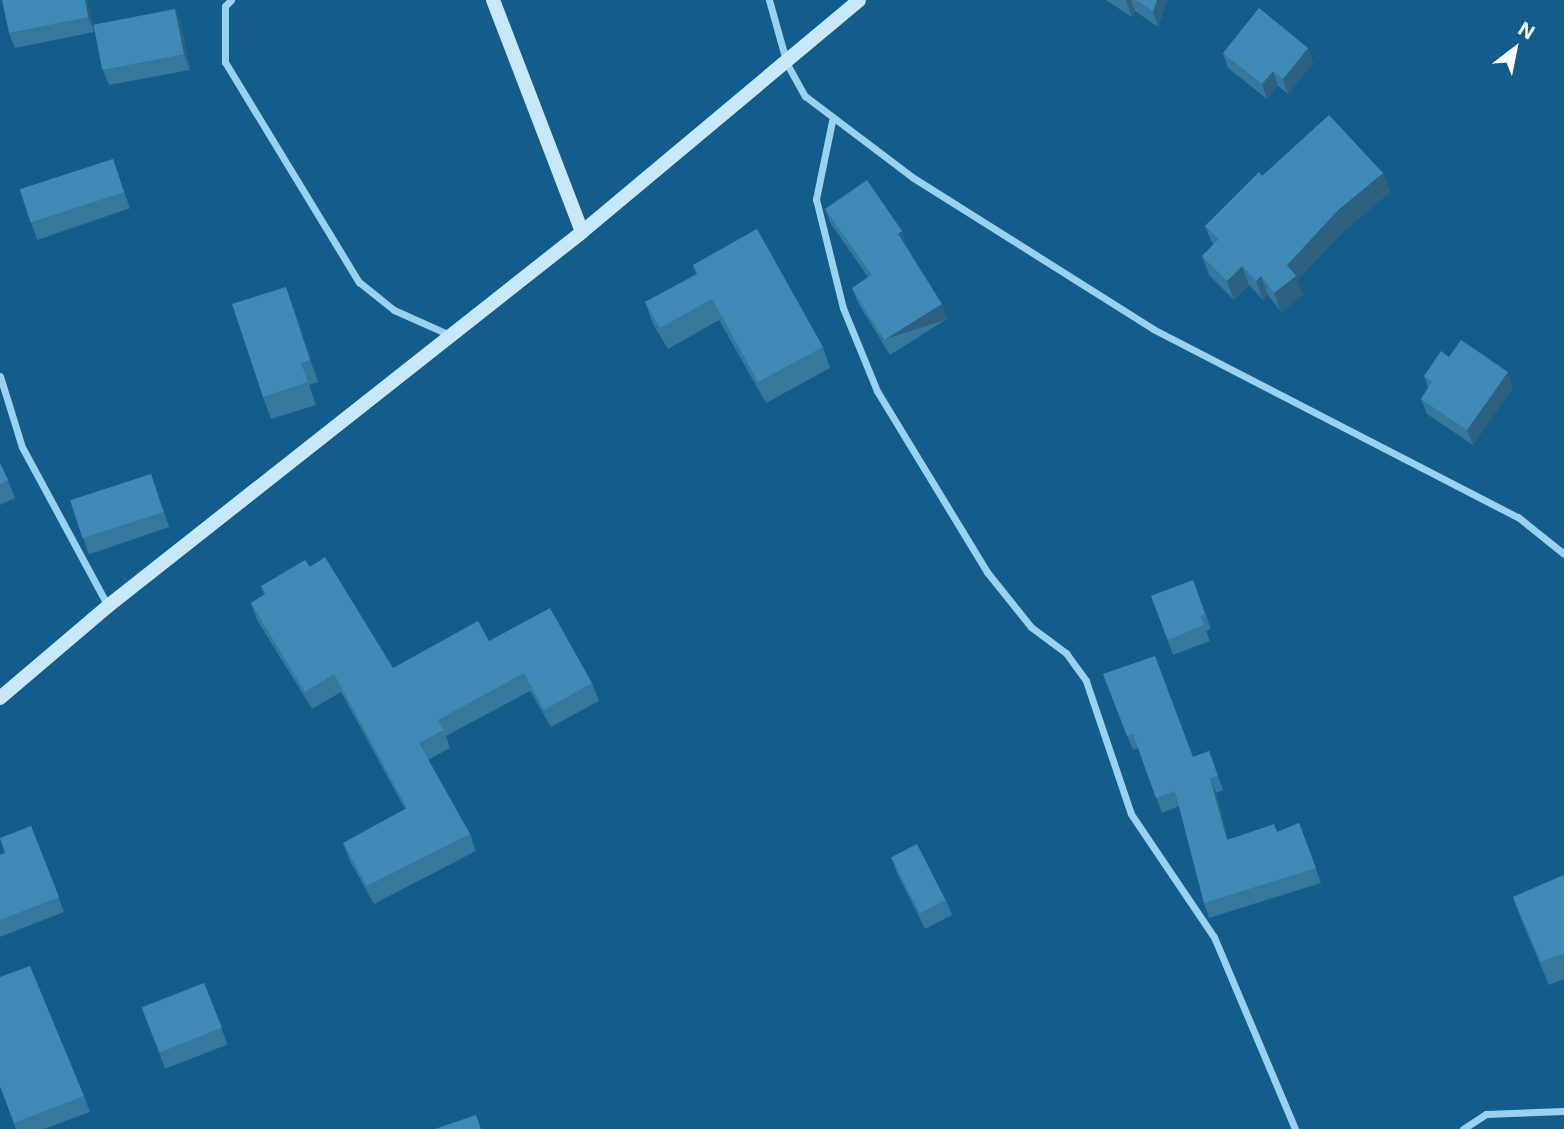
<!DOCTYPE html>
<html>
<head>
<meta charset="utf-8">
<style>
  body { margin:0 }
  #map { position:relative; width:1564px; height:1129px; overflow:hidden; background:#125d8b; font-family:Inter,sans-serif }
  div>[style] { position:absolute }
  .street>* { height:7px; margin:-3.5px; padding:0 3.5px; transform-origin:3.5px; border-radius:3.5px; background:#99d1f1 }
  .secondary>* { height:14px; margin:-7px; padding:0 7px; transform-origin:7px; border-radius:7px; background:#c7e8fb }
  .wall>* { inset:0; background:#36779d; transform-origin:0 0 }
  .shaded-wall>* { inset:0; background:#2c617f; transform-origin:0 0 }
  .building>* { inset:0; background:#3f8ab6; transform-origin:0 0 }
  span { translate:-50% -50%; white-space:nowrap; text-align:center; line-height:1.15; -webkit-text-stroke:7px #125d8b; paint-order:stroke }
  .north { position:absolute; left:1480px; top:14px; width:70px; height:70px; -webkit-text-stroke:5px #125d8b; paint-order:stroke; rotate:32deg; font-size:19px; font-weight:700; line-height:28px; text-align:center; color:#fff }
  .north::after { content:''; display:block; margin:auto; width:24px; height:32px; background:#fff; clip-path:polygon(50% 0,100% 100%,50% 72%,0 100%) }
</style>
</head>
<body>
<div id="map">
  <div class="street">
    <div style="left:231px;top:0;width:8px;rotate:135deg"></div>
    <div style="left:225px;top:6px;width:56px;rotate:90deg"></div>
    <div style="left:225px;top:62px;width:258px;rotate:58.7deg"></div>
    <div style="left:359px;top:282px;width:45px;rotate:38.7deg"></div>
    <div style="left:394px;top:310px;width:61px;rotate:24.1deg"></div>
    <div style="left:769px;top:0;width:66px;rotate:74.3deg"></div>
    <div style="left:787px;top:64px;width:37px;rotate:61deg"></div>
    <div style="left:805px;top:96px;width:134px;rotate:37.1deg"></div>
    <div style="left:912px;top:177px;width:285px;rotate:32.2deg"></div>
    <div style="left:1153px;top:329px;width:411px;rotate:27.3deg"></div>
    <div style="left:1518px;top:517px;width:59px;rotate:38.8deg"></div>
    <div style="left:832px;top:121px;width:80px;rotate:101.6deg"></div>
    <div style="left:816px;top:199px;width:112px;rotate:76.1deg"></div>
    <div style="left:843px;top:308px;width:90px;rotate:67.7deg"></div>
    <div style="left:877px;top:391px;width:212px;rotate:58.7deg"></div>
    <div style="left:987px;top:572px;width:70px;rotate:51.3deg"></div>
    <div style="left:1031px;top:627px;width:44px;rotate:36.6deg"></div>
    <div style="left:1066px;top:653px;width:34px;rotate:54deg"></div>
    <div style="left:1086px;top:681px;width:140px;rotate:71.3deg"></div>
    <div style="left:1131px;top:814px;width:148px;rotate:56deg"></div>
    <div style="left:1214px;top:937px;width:208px;rotate:67.1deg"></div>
    <div style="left:0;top:376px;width:74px;rotate:72.8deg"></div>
    <div style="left:22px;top:447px;width:181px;rotate:61.6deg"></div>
    <div style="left:1463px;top:1129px;width:27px;rotate:-33deg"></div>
    <div style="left:1486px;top:1114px;width:78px;rotate:-2.2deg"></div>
  </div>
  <div class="secondary">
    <div style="left:493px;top:0;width:248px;rotate:69deg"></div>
    <div style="left:0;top:698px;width:142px;rotate:-40.4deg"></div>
    <div style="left:108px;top:606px;width:604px;rotate:-38.27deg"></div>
    <div style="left:582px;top:232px;width:361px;rotate:-39.9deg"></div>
  </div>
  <div class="wall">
    <div style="clip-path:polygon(87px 0,94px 32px,15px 48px,9px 33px)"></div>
    <div style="clip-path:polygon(1106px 0,1167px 0,1158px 27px,1135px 11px,1132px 17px)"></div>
    <div style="clip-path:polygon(181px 24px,190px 70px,109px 85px,103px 70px)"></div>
    <div style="clip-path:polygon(1308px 48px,1313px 63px,1288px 94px,1278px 86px,1267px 99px,1228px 68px,1223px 53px)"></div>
    <div style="left:113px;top:159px;width:52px;height:98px;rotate:71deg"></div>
    <div style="clip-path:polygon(1383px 173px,1390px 192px,1345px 230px,1297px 280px,1303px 295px,1281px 312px,1268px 295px,1263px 300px,1249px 285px,1234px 300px,1209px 275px,1202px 256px,1213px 245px,1205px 226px,1262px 176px)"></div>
    <div style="clip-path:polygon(825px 209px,907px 247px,947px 319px,890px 355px,858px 303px,852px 288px,868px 277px,831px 224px)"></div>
    <div style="clip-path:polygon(693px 265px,823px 347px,830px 368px,766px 403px,719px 320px,668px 349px,653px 324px,645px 302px,696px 274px)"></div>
    <div style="clip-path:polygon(294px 309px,318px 382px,309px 385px,316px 405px,271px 419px,263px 397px)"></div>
    <div style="clip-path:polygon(1449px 357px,1513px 387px,1473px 445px,1427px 414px,1421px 399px,1428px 388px,1424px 376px)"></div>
    <div style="clip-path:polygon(0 463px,8px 480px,15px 498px,0 505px)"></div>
    <div style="left:151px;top:474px;width:56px;height:85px;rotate:71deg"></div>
    <div style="clip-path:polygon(310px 567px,393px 668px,489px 641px,592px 683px,599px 701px,551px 727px,530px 691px,446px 736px,450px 748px,428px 760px,470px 834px,476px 851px,374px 904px,350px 861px,343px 843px,405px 809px,341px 692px,312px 709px,257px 620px,251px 603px,264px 594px,261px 586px)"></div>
    <div style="clip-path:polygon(1193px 580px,1211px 629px,1206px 631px,1210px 641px,1173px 655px,1151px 596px)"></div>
    <div style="clip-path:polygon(1103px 674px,1193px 757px,1209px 751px,1223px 790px,1216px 793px,1228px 840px,1277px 832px,1299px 823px,1321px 883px,1209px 918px,1204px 903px,1179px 806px,1162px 813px,1138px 748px,1133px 750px)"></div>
    <div style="clip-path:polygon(31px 826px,64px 912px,0 937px,0 855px,5px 853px)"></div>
    <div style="clip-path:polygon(891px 857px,946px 900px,952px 915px,925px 929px,897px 873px)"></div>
    <div style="clip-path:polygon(1564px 875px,1564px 979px,1549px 985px,1521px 919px,1513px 897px)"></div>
    <div style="left:204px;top:983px;width:66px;height:67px;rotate:69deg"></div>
    <div style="clip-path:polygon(0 1086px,84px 1096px,90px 1112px,44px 1129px,16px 1129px)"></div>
  </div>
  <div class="shaded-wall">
    <div style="clip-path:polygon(85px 0,87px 0,94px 32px,88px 17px)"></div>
    <div style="clip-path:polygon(1127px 0,1131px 0,1135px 11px,1132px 17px,1126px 1px)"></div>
    <div style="clip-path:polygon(1157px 0,1167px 0,1158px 27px,1153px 11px)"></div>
    <div style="clip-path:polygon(175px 9px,181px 24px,190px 70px,184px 54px)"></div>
    <div style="clip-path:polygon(1308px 48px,1313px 63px,1288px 94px,1283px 79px)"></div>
    <div style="clip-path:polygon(1273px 71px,1278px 86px,1267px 99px,1262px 84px)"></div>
    <div style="clip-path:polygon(1383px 173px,1390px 192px,1345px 230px,1297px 280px,1303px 295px,1281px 312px,1274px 293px,1287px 265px,1338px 210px)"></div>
    <div style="clip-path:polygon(902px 231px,907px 247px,904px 249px,898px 234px)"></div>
    <div style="clip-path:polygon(1242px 266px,1249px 285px,1234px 300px,1227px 281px)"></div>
    <div style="clip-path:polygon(1261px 276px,1268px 295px,1263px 300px,1256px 281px)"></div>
    <div style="clip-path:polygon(286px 287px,294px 309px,318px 382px,310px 360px)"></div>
    <div style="left:942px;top:304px;width:16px;height:68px;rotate:72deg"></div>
    <div style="clip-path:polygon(1508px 372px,1513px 387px,1473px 445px,1467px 430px)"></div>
    <div style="clip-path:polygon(1210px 778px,1216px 793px,1232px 855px,1227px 840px)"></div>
  </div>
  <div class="building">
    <div style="clip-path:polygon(2px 0,85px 0,88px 17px,9px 33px)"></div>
    <div style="clip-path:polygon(1136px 0,1157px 0,1153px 11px)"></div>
    <div style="clip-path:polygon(1259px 8px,1308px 48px,1283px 79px,1273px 71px,1262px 84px,1223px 53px)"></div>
    <div style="left:175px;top:9px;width:46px;height:83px;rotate:79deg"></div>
    <div style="clip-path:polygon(1329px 115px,1383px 173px,1338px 210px,1287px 265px,1296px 276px,1274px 293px,1261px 276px,1256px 281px,1242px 266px,1227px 281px,1202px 256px,1219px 239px,1205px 226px,1259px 172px,1262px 176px)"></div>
    <div style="left:113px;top:159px;width:35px;height:98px;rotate:72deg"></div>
    <div style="clip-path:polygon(867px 180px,902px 231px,898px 234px,942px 304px,884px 340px,852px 288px,872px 275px,825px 209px)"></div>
    <div style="clip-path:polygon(757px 229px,823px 347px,758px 382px,712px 299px,660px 328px,645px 302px,698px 274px,693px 265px)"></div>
    <div style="clip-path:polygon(286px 287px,310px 360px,301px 363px,308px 382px,263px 397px,232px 304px)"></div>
    <div style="clip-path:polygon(1461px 340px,1508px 372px,1467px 430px,1421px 399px,1432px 382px,1424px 376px,1441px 351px,1449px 357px)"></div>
    <div style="clip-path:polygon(0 463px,8px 480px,0 484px)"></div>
    <div style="left:151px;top:474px;width:40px;height:85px;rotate:72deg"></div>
    <div style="clip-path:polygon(325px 557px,393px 668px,478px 621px,489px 641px,550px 608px,592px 683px,544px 710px,524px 673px,438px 720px,444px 730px,419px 743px,470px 834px,367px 886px,343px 843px,407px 808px,334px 674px,305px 692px,251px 603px,266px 594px,261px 586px,305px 560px,310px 567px)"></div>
    <div style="clip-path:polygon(1193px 580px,1205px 614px,1200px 616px,1204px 625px,1168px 640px,1151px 596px)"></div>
    <div style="clip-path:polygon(1155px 656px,1193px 757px,1209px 751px,1218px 776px,1210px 778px,1227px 840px,1274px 824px,1277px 832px,1299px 823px,1316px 868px,1204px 903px,1175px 791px,1156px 798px,1133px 734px,1127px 736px,1103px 674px)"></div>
    <div style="clip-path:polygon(31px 826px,59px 897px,0 920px,0 855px,5px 853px,0 838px)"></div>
    <div style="left:917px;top:844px;width:63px;height:29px;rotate:63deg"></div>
    <div style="clip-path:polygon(1564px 875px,1564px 953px,1541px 962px,1513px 897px)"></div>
    <div style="clip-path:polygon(30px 966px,84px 1096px,14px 1123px,0 1086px,0 977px)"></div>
    <div style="left:204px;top:983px;width:48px;height:67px;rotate:68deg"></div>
    <div style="clip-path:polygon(476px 1115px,481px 1129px,435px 1129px)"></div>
  </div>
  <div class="north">N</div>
</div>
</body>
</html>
